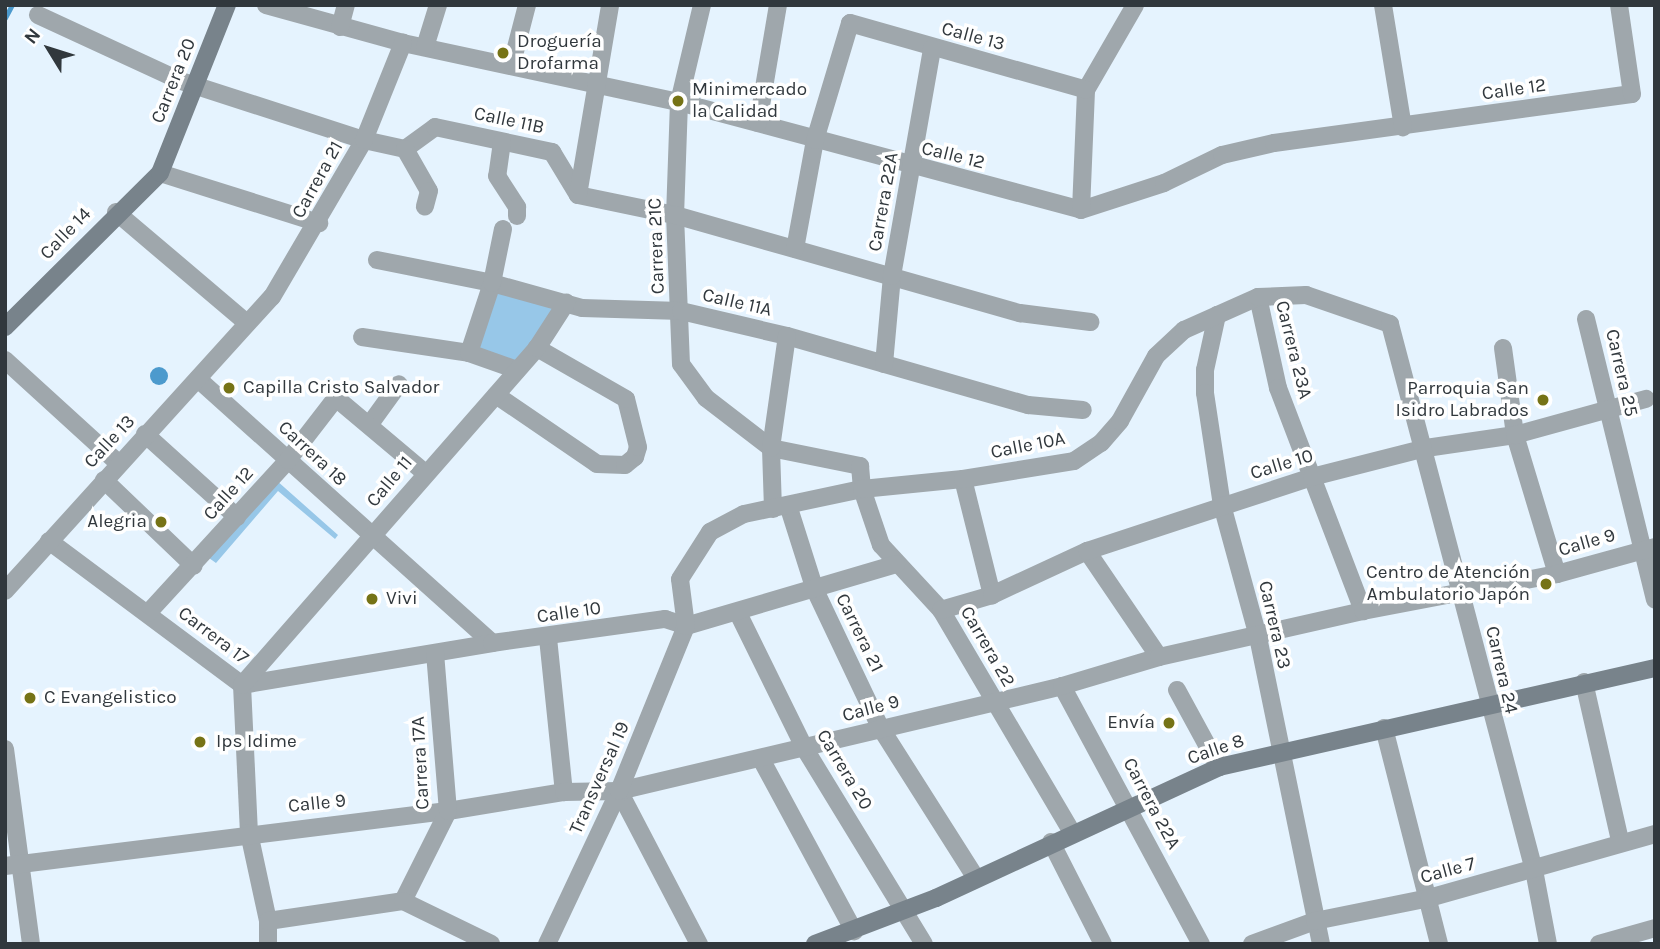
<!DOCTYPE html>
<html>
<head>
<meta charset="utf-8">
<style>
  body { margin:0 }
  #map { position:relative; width:1660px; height:949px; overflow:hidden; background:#e5f3fe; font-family:Karla,sans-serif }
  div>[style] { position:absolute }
  .green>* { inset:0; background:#97c7e8 }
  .water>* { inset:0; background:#4c9acd }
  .round { border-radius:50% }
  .stream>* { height:4.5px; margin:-2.25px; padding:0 2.25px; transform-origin:2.25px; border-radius:2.25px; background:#4c9acd }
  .street>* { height:18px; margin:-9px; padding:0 9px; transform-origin:9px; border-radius:9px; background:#9fa7ac }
  .secondary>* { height:18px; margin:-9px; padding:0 9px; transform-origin:9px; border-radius:9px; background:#78838b }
  .dots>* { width:19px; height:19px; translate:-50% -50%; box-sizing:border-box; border:4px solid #fff; border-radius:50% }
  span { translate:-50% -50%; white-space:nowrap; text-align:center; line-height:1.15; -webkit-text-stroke:7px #fff; paint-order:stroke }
  .street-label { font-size:19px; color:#31383d }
  .poi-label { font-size:19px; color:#31383d }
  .left { translate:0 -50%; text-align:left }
  .right { translate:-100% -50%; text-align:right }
  .frame { position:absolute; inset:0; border:7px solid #31383d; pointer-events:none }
  .north { position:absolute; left:14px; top:14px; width:70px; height:70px; -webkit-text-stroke:5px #fff; paint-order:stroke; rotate:308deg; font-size:19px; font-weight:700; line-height:28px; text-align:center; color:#31383d }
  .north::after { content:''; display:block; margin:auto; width:24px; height:32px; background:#31383d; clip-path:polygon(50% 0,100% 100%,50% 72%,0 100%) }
</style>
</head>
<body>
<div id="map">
  <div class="green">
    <div style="clip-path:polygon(492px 283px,566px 303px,517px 370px,469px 353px)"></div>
    <div style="clip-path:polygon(276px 480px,338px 535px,335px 539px,278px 491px,216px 563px,209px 558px)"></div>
  </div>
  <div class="water">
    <div class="round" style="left:150px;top:367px;width:18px;height:18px"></div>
  </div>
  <div class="stream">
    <div style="left:5px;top:18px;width:15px;rotate:-62deg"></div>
  </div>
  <div class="street">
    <div style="left:266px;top:5px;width:142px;rotate:15.5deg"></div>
    <div style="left:403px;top:43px;width:282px;rotate:12.1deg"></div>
    <div style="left:679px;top:102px;width:416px;rotate:15deg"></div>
    <div style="left:1081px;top:210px;width:87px;rotate:-18deg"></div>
    <div style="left:1164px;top:183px;width:64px;rotate:-25.8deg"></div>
    <div style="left:1222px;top:155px;width:53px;rotate:-13deg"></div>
    <div style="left:1274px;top:143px;width:361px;rotate:-7.8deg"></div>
    <div style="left:1632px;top:94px;width:90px;rotate:-98.3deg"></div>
    <div style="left:702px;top:5px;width:100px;rotate:103.3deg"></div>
    <div style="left:679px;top:102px;width:113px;rotate:92deg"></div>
    <div style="left:675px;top:215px;width:149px;rotate:87.7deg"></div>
    <div style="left:681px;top:364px;width:42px;rotate:53.7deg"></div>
    <div style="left:706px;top:398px;width:82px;rotate:37.6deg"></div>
    <div style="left:771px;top:448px;width:91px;rotate:11.4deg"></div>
    <div style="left:860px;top:466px;width:23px;rotate:85deg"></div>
    <div style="left:862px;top:489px;width:59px;rotate:71.3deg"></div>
    <div style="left:881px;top:545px;width:88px;rotate:47.3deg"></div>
    <div style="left:941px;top:610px;width:258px;rotate:59.5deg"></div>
    <div style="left:1383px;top:5px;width:124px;rotate:80.7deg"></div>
    <div style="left:38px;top:15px;width:157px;rotate:24.8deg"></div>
    <div style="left:181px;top:81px;width:192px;rotate:17.9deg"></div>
    <div style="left:364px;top:140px;width:42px;rotate:12.4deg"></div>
    <div style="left:405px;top:149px;width:37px;rotate:-36deg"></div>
    <div style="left:435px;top:127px;width:120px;rotate:12.1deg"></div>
    <div style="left:552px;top:152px;width:50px;rotate:58.8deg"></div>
    <div style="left:578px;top:195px;width:99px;rotate:11.7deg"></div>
    <div style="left:675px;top:215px;width:359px;rotate:15.9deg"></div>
    <div style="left:1020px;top:313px;width:71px;rotate:7.3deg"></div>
    <div style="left:340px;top:27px;width:23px;rotate:-75deg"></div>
    <div style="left:425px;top:47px;width:44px;rotate:-72.8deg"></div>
    <div style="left:512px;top:63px;width:60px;rotate:-75.5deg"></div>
    <div style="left:758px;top:123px;width:120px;rotate:-80.4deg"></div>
    <div style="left:502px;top:142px;width:34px;rotate:98deg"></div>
    <div style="left:497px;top:176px;width:37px;rotate:57deg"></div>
    <div style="left:517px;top:207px;width:9px;rotate:90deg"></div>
    <div style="left:405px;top:149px;width:48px;rotate:60.3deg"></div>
    <div style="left:429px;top:191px;width:16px;rotate:105deg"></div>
    <div style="left:160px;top:173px;width:167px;rotate:17.5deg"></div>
    <div style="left:578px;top:195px;width:193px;rotate:-80.4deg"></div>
    <div style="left:1081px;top:210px;width:120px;rotate:-87.6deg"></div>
    <div style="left:1086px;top:90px;width:98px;rotate:-60deg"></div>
    <div style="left:116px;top:212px;width:172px;rotate:40.3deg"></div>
    <div style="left:795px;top:249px;width:111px;rotate:-79.6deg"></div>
    <div style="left:815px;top:140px;width:122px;rotate:-73.3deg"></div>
    <div style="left:850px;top:23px;width:245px;rotate:15.8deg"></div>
    <div style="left:377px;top:260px;width:117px;rotate:11.3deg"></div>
    <div style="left:492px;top:283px;width:93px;rotate:15.5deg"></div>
    <div style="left:582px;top:308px;width:99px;rotate:1.7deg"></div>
    <div style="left:681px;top:311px;width:109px;rotate:13.3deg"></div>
    <div style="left:787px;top:336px;width:251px;rotate:16deg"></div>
    <div style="left:1028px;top:405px;width:55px;rotate:5.2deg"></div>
    <div style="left:1258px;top:297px;width:93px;rotate:77.6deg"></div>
    <div style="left:1278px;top:388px;width:239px;rotate:69.1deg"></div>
    <div style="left:1217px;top:315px;width:56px;rotate:102.3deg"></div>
    <div style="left:1205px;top:370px;width:23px;rotate:90deg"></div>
    <div style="left:1205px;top:393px;width:113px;rotate:81.4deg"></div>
    <div style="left:1222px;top:505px;width:137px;rotate:74.7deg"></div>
    <div style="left:1258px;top:637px;width:313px;rotate:78.4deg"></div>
    <div style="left:1586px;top:319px;width:289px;rotate:76.2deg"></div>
    <div style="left:362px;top:337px;width:108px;rotate:8.5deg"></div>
    <div style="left:469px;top:353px;width:51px;rotate:19.5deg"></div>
    <div style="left:1503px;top:348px;width:88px;rotate:82.1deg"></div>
    <div style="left:1515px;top:435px;width:145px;rotate:73.2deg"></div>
    <div style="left:469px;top:353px;width:74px;rotate:-71.8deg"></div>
    <div style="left:492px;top:283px;width:55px;rotate:-78.5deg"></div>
    <div style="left:5px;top:360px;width:153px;rotate:42.3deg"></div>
    <div style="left:884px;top:364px;width:88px;rotate:-84.8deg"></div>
    <div style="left:892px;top:276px;width:231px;rotate:-80deg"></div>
    <div style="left:198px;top:379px;width:395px;rotate:41.9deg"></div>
    <div style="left:496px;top:395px;width:122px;rotate:34.3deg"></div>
    <div style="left:597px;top:464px;width:28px;rotate:2deg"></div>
    <div style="left:625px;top:465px;width:13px;rotate:-39deg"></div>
    <div style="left:635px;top:457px;width:10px;rotate:-73deg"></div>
    <div style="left:638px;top:447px;width:49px;rotate:-104deg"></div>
    <div style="left:626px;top:399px;width:103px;rotate:-150.2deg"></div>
    <div style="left:370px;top:424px;width:49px;rotate:-54.1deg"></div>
    <div style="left:145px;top:434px;width:124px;rotate:42.1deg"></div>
    <div style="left:963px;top:479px;width:120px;rotate:76deg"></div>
    <div style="left:104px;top:480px;width:124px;rotate:43.7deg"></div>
    <div style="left:788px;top:505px;width:89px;rotate:72.4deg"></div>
    <div style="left:815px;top:590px;width:152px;rotate:64.6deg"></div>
    <div style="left:880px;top:727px;width:179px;rotate:57.6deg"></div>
    <div style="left:773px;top:509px;width:61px;rotate:-91.9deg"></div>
    <div style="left:771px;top:448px;width:113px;rotate:-81.9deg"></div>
    <div style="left:49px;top:541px;width:241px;rotate:36.7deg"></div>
    <div style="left:242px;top:685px;width:148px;rotate:87.3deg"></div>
    <div style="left:249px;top:833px;width:90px;rotate:77.8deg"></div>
    <div style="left:268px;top:921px;width:23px;rotate:90deg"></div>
    <div style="left:1087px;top:551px;width:128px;rotate:55.8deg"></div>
    <div style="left:5px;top:591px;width:397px;rotate:-47.8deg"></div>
    <div style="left:272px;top:297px;width:182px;rotate:-59.6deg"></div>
    <div style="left:364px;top:140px;width:105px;rotate:-68.1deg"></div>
    <div style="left:941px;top:610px;width:53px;rotate:-16.4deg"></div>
    <div style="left:992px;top:595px;width:105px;rotate:-24.9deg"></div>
    <div style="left:1087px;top:551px;width:237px;rotate:-18.2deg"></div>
    <div style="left:1312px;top:477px;width:118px;rotate:-14.3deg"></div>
    <div style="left:1426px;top:448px;width:90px;rotate:-8.3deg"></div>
    <div style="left:1515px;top:435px;width:136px;rotate:-15.4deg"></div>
    <div style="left:148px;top:613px;width:207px;rotate:-47.5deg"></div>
    <div style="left:288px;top:460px;width:78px;rotate:-52.3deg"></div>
    <div style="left:336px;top:398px;width:116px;rotate:40.1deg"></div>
    <div style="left:738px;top:613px;width:152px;rotate:63.8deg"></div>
    <div style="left:805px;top:749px;width:228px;rotate:58.6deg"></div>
    <div style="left:548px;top:638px;width:155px;rotate:84.1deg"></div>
    <div style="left:1584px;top:682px;width:163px;rotate:77.2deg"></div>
    <div style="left:242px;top:685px;width:254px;rotate:-9.5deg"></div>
    <div style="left:492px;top:643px;width:175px;rotate:-7.9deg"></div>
    <div style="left:665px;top:619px;width:22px;rotate:18deg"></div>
    <div style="left:686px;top:626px;width:219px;rotate:-16.4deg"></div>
    <div style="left:242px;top:685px;width:448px;rotate:-48.8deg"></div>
    <div style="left:537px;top:348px;width:54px;rotate:-57.2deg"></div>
    <div style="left:1062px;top:686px;width:293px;rotate:61.7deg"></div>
    <div style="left:1177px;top:690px;width:88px;rotate:61.4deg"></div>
    <div style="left:1384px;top:728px;width:223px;rotate:75.7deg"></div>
    <div style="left:5px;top:749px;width:197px;rotate:82.4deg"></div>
    <div style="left:761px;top:759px;width:196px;rotate:61.6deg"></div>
    <div style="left:619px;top:791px;width:173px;rotate:62.4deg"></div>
    <div style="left:1051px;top:842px;width:114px;rotate:63deg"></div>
    <div style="left:5px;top:866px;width:446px;rotate:-7.1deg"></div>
    <div style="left:448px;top:811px;width:118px;rotate:-9.3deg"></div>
    <div style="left:564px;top:792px;width:55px;rotate:-1deg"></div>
    <div style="left:619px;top:791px;width:455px;rotate:-13.3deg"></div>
    <div style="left:1062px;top:686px;width:101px;rotate:-16.6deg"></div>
    <div style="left:1159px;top:657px;width:209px;rotate:-12.7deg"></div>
    <div style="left:1363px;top:611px;width:197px;rotate:-10.8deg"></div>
    <div style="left:1557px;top:574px;width:102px;rotate:-15.4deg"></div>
    <div style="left:403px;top:901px;width:101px;rotate:-63.4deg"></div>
    <div style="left:448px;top:811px;width:158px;rotate:-94.7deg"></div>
    <div style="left:268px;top:921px;width:136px;rotate:-8.4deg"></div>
    <div style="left:403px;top:901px;width:98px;rotate:26deg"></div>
    <div style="left:547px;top:944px;width:169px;rotate:-64.8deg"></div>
    <div style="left:619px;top:791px;width:178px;rotate:-67.9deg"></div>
    <div style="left:686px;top:626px;width:47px;rotate:-97.3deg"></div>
    <div style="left:680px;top:579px;width:56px;rotate:-57.4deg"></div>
    <div style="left:710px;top:532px;width:38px;rotate:-28deg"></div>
    <div style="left:744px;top:514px;width:121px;rotate:-12deg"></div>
    <div style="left:862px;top:489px;width:101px;rotate:-5.7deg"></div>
    <div style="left:963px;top:479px;width:112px;rotate:-9.2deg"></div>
    <div style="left:1074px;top:461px;width:32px;rotate:-34deg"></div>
    <div style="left:1101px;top:443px;width:29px;rotate:-49deg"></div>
    <div style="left:1120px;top:421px;width:74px;rotate:-61deg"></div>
    <div style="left:1156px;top:356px;width:38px;rotate:-43deg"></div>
    <div style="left:1184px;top:330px;width:81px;rotate:-24deg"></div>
    <div style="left:1258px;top:297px;width:48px;rotate:-2.4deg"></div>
    <div style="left:1306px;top:295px;width:89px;rotate:19deg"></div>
    <div style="left:1390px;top:324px;width:565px;rotate:75.23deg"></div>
    <div style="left:1534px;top:870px;width:75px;rotate:79.3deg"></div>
    <div style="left:1252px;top:944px;width:67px;rotate:-20.1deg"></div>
    <div style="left:1315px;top:921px;width:116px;rotate:-11.4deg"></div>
    <div style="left:1429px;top:898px;width:235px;rotate:-15.8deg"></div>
    <div style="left:1599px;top:944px;width:58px;rotate:-15.9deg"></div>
  </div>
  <div class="secondary">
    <div style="left:5px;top:327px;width:218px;rotate:-44.8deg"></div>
    <div style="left:160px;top:173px;width:181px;rotate:-68.3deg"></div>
    <div style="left:815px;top:944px;width:129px;rotate:-20.8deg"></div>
    <div style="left:936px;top:898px;width:312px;rotate:-24.8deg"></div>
    <div style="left:1219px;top:767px;width:447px;rotate:-12.8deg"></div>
  </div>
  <div class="dots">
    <div style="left:503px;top:53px;background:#767316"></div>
    <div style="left:678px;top:101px;background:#767316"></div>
    <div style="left:229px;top:388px;background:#767316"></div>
    <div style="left:1543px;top:400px;background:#767316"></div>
    <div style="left:161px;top:522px;background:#767316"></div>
    <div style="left:1546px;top:584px;background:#767316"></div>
    <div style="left:372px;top:599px;background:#767316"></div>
    <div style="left:30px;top:698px;background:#767316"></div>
    <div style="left:1169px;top:723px;background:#767316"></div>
    <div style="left:200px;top:742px;background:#767316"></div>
  </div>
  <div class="street-label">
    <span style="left:973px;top:37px;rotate:15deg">Calle 13</span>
    <span style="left:174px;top:81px;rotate:-68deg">Carrera 20</span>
    <span style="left:1514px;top:90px;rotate:-8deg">Calle 12</span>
    <span style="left:509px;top:121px;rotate:12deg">Calle 11B</span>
    <span style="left:953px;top:156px;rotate:14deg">Calle 12</span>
    <span style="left:318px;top:180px;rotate:-61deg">Carrera 21</span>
    <span style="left:884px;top:202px;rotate:-80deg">Carrera 22A</span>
    <span style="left:66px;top:234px;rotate:-46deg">Calle 14</span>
    <span style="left:657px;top:246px;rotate:-92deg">Carrera 21C</span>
    <span style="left:737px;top:303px;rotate:13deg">Calle 11A</span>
    <span style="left:1293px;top:350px;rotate:76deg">Carrera 23A</span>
    <span style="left:1621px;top:373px;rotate:77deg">Carrera 25</span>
    <span style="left:110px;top:442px;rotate:-47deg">Calle 13</span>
    <span style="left:1028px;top:446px;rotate:-11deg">Calle 10A</span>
    <span style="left:312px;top:454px;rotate:43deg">Carrera 18</span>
    <span style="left:1282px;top:465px;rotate:-17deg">Calle 10</span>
    <span style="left:390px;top:482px;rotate:-50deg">Calle 11</span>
    <span style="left:229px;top:494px;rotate:-48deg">Calle 12</span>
    <span style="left:1587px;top:543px;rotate:-16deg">Calle 9</span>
    <span style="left:569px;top:613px;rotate:-8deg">Calle 10</span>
    <span style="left:1274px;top:625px;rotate:77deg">Carrera 23</span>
    <span style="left:859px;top:633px;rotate:64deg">Carrera 21</span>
    <span style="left:213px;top:636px;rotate:37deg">Carrera 17</span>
    <span style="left:987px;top:647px;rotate:60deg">Carrera 22</span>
    <span style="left:1501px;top:670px;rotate:77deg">Carrera 24</span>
    <span style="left:871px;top:709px;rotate:-15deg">Calle 9</span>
    <span style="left:1216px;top:750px;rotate:-19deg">Calle 8</span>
    <span style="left:421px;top:763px;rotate:-93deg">Carrera 17A</span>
    <span style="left:844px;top:770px;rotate:59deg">Carrera 20</span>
    <span style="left:600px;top:778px;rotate:-66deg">Transversal 19</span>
    <span style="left:317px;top:804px;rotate:-6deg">Calle 9</span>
    <span style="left:1151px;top:804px;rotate:62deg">Carrera 22A</span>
    <span style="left:1448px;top:871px;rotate:-15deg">Calle 7</span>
  </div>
  <div class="poi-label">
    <span class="left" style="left:517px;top:53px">Droguería<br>Drofarma</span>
    <span class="left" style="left:692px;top:101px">Minimercado<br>la Calidad</span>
    <span class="left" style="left:243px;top:388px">Capilla Cristo Salvador</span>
    <span class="right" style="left:1529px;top:400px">Parroquia San<br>Isidro Labrados</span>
    <span class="right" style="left:147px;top:522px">Alegria</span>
    <span class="right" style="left:1530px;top:584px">Centro de Atención<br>Ambulatorio Japón</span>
    <span class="left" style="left:386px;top:599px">Vivi</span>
    <span class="left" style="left:44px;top:698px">C Evangelistico</span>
    <span class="right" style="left:1155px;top:723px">Envía</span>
    <span class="left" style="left:216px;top:742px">Ips Idime</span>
  </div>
  <div class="frame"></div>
  <div class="north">N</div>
</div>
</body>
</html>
